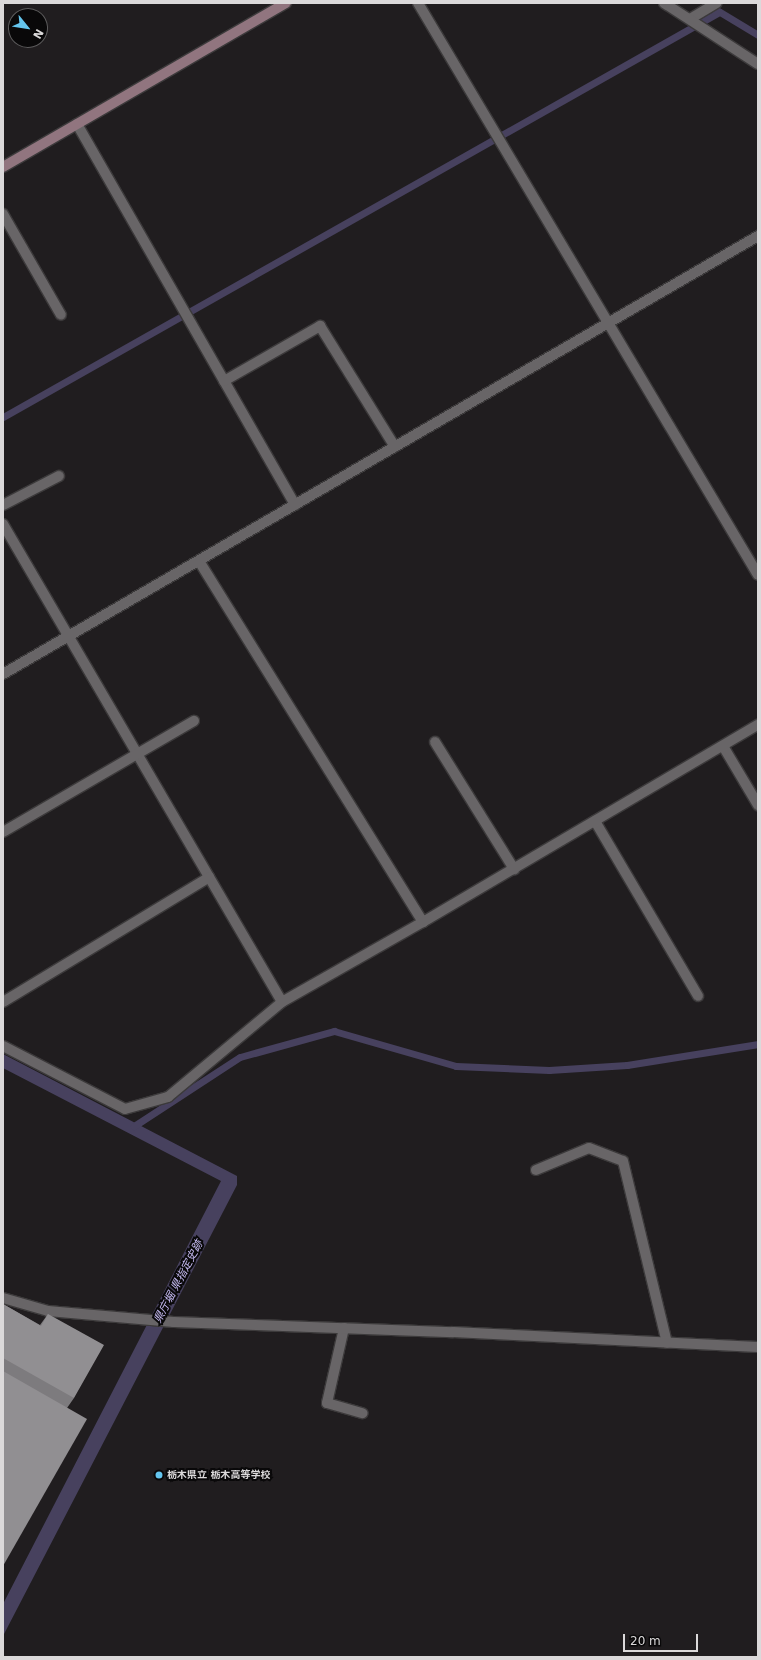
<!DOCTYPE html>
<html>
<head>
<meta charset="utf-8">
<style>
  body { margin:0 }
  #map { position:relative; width:761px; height:1660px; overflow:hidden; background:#201d1f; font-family:"DejaVu Sans","Noto Sans JP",sans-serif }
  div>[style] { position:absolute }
  .water>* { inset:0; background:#47415e }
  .stream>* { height:7px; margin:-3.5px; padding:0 3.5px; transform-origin:3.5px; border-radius:3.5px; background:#47415e }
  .roads { filter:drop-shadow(1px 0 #3c3a3b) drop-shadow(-1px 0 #3c3a3b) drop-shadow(0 1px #3c3a3b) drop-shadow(0 -1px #3c3a3b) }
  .lane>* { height:10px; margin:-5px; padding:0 5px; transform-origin:5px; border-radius:5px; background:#686567 }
  .street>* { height:10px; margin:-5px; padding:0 5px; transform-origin:5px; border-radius:5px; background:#686567 }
  .secondary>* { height:10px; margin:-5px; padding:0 5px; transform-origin:5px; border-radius:5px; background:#91757f }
  .wall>* { inset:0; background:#7d7b7e }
  .building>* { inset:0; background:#918f92 }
  .dots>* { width:11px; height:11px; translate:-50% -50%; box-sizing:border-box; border:2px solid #090809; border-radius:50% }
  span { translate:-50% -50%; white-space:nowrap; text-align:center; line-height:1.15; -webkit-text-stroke:4px #090809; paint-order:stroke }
  .poi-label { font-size:10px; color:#dbd9da; font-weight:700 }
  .left { translate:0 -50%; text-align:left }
  .water-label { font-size:11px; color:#c7bcf4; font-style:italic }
  .frame { position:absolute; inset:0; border:4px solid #dbd9da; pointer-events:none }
  .north { position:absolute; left:8px; top:8px; width:40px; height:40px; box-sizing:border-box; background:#090809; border:1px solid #5d5c5d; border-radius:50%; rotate:120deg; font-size:11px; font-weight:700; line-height:16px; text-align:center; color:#dbd9da }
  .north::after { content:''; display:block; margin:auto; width:14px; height:18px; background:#64c5ee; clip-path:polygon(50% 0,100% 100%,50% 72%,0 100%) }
  .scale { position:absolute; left:623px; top:1634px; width:75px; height:18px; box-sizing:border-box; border:2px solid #dbd9da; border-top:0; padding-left:5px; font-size:12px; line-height:14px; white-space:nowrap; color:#dbd9da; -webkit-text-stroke:3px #090809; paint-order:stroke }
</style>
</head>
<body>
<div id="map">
  <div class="water">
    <div style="clip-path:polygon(3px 1054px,237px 1176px,237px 1185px,3px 1636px,3px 1604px,221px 1181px,3px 1068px)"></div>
  </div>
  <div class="stream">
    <div style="left:705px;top:3px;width:62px;rotate:31.1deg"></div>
    <div style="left:3px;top:417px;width:823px;rotate:-29.49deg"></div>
    <div style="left:134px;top:1126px;width:126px;rotate:-33.1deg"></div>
    <div style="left:240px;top:1057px;width:98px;rotate:-15.5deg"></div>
    <div style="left:334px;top:1031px;width:127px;rotate:16deg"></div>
    <div style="left:456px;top:1066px;width:93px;rotate:2.5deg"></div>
    <div style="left:549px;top:1070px;width:78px;rotate:-3.7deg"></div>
    <div style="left:627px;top:1065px;width:133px;rotate:-9.1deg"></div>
  </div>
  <div class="roads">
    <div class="lane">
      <div style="left:690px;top:19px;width:31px;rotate:-31deg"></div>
      <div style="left:77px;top:124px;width:439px;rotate:60.2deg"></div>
      <div style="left:224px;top:381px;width:111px;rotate:-29.8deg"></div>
      <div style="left:320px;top:326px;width:142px;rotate:58.2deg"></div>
      <div style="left:3px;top:505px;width:63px;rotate:-27.4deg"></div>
      <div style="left:723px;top:746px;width:69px;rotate:59.3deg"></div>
      <div style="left:595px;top:821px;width:203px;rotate:59.5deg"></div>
      <div style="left:536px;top:1170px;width:57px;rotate:-22.5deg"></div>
      <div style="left:589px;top:1148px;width:36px;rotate:21deg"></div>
      <div style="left:623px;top:1161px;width:187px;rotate:76.4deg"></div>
      <div style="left:344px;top:1328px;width:77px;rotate:102.8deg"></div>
      <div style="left:327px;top:1403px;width:37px;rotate:16deg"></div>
    </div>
    <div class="street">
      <div style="left:418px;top:3px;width:665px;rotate:59.27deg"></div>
      <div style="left:664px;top:3px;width:112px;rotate:33deg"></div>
      <div style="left:3px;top:214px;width:116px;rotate:60.1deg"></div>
      <div style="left:3px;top:524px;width:553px;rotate:59.73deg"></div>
      <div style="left:199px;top:561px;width:425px;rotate:58.2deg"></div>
      <div style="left:3px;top:674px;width:873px;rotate:-30.12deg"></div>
      <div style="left:435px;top:742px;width:150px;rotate:58.1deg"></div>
      <div style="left:3px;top:832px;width:221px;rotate:-30.2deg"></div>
      <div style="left:3px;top:1002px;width:241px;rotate:-31.2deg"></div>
      <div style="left:3px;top:1046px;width:137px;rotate:27.3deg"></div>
      <div style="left:125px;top:1109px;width:45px;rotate:-15.6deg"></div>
      <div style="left:168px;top:1097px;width:148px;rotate:-39.8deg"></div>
      <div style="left:282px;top:1002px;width:162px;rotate:-29.6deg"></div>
      <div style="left:423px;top:922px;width:389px;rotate:-30.5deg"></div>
      <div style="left:3px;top:1298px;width:47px;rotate:16.1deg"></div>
      <div style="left:48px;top:1311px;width:126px;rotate:5deg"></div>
      <div style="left:174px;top:1322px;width:279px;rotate:2.1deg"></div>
      <div style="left:453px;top:1332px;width:305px;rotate:2.8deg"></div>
    </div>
    <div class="secondary">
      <div style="left:3px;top:167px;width:327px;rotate:-30.1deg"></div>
    </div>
  </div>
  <div class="wall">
    <div style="clip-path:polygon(3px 1304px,40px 1325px,48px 1314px,74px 1398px,67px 1408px,3px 1566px)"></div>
  </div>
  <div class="building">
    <div style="clip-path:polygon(3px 1304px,41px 1326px,48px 1314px,104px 1345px,74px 1398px,3px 1358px)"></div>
    <div style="clip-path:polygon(3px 1371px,87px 1419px,3px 1566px)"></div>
  </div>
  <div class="dots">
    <div style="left:159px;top:1475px;background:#64c5ee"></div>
  </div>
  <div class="poi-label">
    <span class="left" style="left:167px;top:1475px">栃木県立 栃木高等学校</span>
  </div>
  <div class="water-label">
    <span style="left:179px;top:1282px;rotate:-62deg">県庁堀 県指定史跡</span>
  </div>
  <div class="frame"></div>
  <div class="north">N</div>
  <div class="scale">20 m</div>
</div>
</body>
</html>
